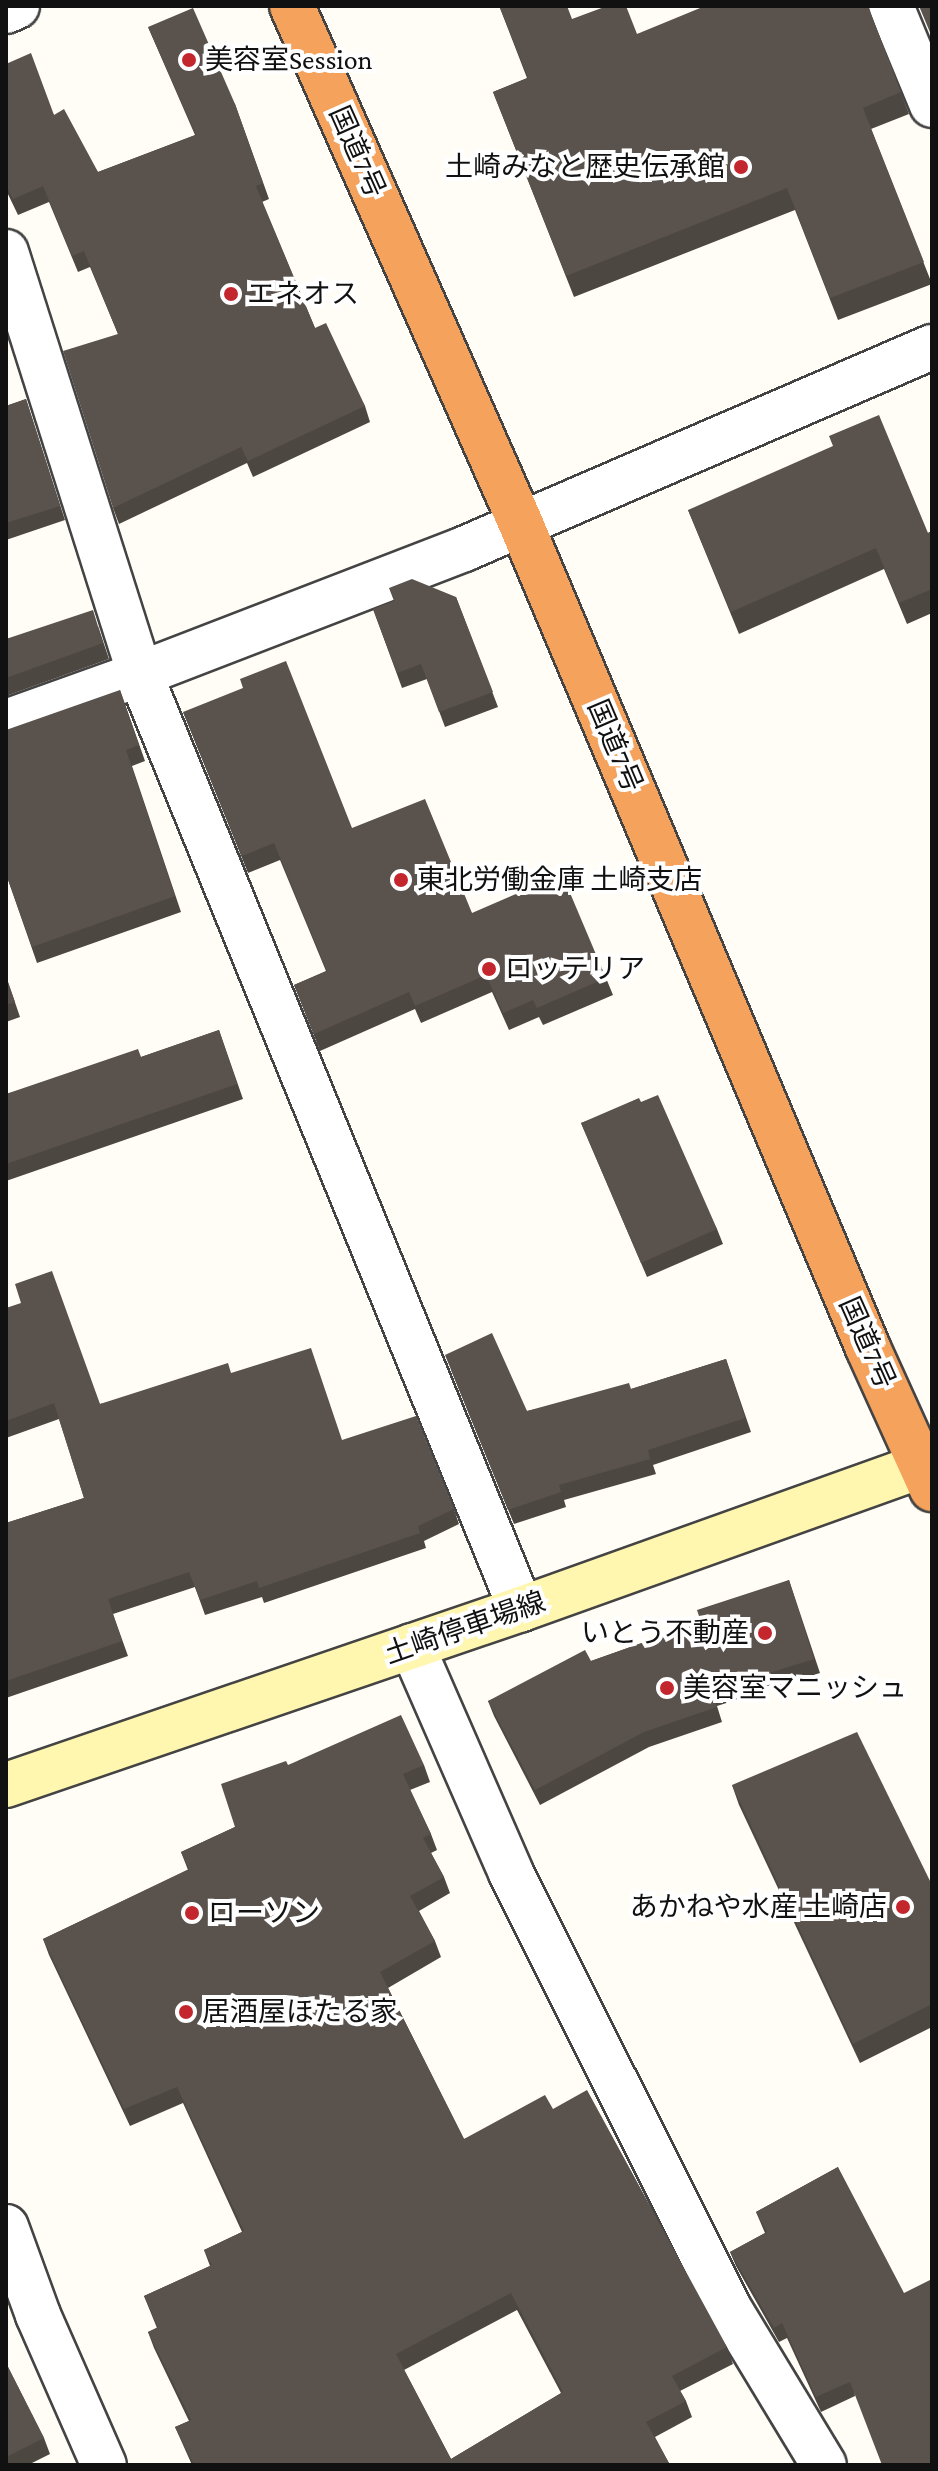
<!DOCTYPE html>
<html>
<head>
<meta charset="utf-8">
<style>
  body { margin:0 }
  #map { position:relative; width:938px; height:2471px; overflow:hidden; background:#fffdf5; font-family:"Crimson Pro","Noto Sans JP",serif }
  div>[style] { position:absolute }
  .roads { filter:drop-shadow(2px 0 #444) drop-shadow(-2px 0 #444) drop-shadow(0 2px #444) drop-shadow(0 -2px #444) }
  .street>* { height:44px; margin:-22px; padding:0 22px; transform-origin:22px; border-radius:22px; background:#fff }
  .secondary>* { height:44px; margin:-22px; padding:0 22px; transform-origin:22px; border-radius:22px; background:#fff6b0 }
  .highway>* { height:44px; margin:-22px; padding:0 22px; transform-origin:22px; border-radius:22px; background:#f5a25d }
  .wall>* { inset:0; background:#4d4742 }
  .building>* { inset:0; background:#5a524d }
  .dots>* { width:22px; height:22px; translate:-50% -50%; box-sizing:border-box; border:4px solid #fff; border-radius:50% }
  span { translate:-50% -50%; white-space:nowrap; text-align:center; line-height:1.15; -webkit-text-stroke:8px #fff; paint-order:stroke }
  .poi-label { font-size:28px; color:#111 }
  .left { translate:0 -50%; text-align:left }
  .right { translate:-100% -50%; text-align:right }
  .street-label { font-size:28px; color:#111 }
  .frame { position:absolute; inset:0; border:8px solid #111; pointer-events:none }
</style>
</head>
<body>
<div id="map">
  <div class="roads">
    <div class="street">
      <div style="left:891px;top:6px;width:107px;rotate:67.5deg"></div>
      <div style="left:6px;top:11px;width:12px;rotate:-24deg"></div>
      <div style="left:6px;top:252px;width:443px;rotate:72.4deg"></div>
      <div style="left:140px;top:674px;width:1010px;rotate:67.83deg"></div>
      <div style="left:6px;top:722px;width:142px;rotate:-19.7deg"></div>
      <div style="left:140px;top:674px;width:347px;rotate:-21.1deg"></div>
      <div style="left:464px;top:549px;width:510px;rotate:-23.35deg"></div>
      <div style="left:412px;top:1646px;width:248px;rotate:66.4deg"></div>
      <div style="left:511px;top:1873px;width:483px;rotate:63.4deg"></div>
      <div style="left:727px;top:2305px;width:187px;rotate:58.8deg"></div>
      <div style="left:6px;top:2227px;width:94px;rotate:70deg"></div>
      <div style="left:38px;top:2315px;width:164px;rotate:66.3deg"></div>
    </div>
    <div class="secondary">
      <div style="left:6px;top:1785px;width:544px;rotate:-18.87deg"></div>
      <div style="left:521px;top:1609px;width:436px;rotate:-19.7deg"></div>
    </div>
    <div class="highway">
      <div style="left:292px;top:6px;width:566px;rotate:66.15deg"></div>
      <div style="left:521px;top:524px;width:894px;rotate:67.16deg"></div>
      <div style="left:868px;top:1348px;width:155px;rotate:65.6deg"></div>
    </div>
  </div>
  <div class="wall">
    <div style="clip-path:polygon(868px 6px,909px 114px,871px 129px,932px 284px,838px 320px,795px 210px,574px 297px,493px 92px,527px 78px,500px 8px,572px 19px,637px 34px)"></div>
    <div style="clip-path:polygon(148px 27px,235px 104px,269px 199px,262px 202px,315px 328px,365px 406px,370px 422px,253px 477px,247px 463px,119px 524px,113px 508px,118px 334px,90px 267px,78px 272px,49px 202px,18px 215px,6px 190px,6px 64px,54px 115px,98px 172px,195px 135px)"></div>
    <div style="clip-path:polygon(26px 399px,65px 520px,6px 540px,6px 406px)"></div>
    <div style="clip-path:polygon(688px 510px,928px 533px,932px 531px,932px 613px,907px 624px,884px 569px,739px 634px)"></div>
    <div style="clip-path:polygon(456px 597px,498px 707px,445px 727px,427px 679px,402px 688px,373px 609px)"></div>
    <div style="clip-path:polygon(98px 626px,109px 659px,6px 696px,6px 639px)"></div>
    <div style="clip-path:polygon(120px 690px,145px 761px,132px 766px,181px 912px,37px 963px,6px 874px)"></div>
    <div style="clip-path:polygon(183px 712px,352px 828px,472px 913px,606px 978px,613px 995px,543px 1025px,539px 1017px,509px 1030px,492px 992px,421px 1023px,415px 1009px,320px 1051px,294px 985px,326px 971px,280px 860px,248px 873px)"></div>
    <div style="clip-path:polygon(6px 976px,20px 1017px,6px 1022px)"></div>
    <div style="clip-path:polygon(219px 1030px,243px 1099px,6px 1181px,6px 1094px,141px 1057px)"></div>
    <div style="clip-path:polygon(641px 1102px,717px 1229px,723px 1244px,647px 1277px,581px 1123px)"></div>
    <div style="clip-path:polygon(6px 1308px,100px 1404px,231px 1373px,454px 1509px,459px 1524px,424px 1541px,426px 1548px,264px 1603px,262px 1597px,205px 1615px,195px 1587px,113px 1614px,128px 1656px,6px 1698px,6px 1523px,84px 1498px,59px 1419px,6px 1438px)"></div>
    <div style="clip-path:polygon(726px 1359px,751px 1432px,653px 1465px,656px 1474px,564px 1500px,566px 1507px,514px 1524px,451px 1370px,527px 1411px,631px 1389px)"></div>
    <div style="clip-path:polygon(789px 1580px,820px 1673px,717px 1706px,722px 1722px,649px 1747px,540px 1805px,494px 1716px,488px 1701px,591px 1661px,701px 1622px)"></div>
    <div style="clip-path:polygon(evenodd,288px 1765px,424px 1765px,430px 1782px,410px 1790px,431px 1834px,437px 1850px,431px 1853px,444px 1877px,450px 1893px,419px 1911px,435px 1941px,441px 1957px,388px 1988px,464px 2139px,553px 2109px,727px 2347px,733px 2364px,680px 2391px,686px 2401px,692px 2417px,655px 2437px,670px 2465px,192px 2465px,175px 2427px,189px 2421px,154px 2348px,148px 2332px,157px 2328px,144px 2296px,210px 2266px,204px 2250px,242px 2232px,183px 2103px,130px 2126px,49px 1955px,43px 1939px,188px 1870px,181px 1852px,235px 1827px,288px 1765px,517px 2310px,561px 2393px,451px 2459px,404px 2370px,517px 2310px)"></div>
    <div style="clip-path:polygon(732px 1785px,932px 1885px,932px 2027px,860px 2063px,739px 1805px)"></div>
    <div style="clip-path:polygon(838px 2167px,855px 2396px,821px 2412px,787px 2338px,779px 2342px,736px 2266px,730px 2252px,765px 2233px,756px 2212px)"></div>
    <div style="clip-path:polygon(6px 2363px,44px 2438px,50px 2454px,28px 2465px,6px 2465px)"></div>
  </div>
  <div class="building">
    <div style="clip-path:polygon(504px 6px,567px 6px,572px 19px,607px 6px,626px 6px,637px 34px,705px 6px,868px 6px,901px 92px,863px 108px,924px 262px,830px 298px,787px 188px,566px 276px,493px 92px,528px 78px,500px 8px)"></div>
    <div style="clip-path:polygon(919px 6px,932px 6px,932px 37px)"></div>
    <div style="clip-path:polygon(193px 8px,235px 104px,263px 183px,256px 186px,315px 328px,326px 323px,365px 406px,248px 461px,241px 447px,113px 508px,63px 351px,118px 334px,84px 251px,72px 256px,43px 186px,13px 199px,6px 186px,6px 64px,31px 53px,54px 115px,64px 109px,98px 172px,196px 135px,148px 27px)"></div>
    <div style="clip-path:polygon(26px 399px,60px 506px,6px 523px,6px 406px)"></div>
    <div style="clip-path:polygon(879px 415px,928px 533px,932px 531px,932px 589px,899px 603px,876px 548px,731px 612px,688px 510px,833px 446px,829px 436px)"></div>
    <div style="clip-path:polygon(412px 579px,456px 597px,493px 692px,439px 712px,421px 664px,397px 673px,373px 609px,394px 601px,389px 588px)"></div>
    <div style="clip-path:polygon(93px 610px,103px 643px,6px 678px,6px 639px)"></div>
    <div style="clip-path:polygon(286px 661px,352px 828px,425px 799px,472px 913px,562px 874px,606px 978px,537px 1008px,533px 1000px,503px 1013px,486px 975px,415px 1006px,409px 992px,314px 1034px,294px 985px,327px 971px,274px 843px,242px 856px,183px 712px,243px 688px,240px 679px)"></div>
    <div style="clip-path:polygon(120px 690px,139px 745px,126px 750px,175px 896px,32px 947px,6px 874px,6px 730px)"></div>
    <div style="clip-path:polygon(6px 977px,15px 1002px,6px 1005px)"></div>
    <div style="clip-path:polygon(219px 1030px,237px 1084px,6px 1164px,6px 1094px,138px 1049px,141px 1057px)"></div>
    <div style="clip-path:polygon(658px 1095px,717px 1229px,641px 1263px,581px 1123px,639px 1098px,641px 1102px)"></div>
    <div style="clip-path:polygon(52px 1271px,100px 1404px,228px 1363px,231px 1373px,311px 1348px,342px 1440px,416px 1416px,454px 1509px,418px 1526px,420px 1533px,259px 1588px,257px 1581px,200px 1600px,189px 1572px,108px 1599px,122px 1641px,6px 1681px,6px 1523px,84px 1498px,54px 1403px,6px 1421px,6px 1308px,21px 1303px,15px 1284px)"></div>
    <div style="clip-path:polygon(492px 1333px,527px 1411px,629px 1383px,631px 1389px,726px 1359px,745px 1418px,648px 1450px,650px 1459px,559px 1485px,561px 1492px,508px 1510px,445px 1355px)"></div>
    <div style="clip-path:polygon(789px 1580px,814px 1659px,711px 1691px,717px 1707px,644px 1732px,535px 1790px,488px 1701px,585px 1650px,591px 1661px,701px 1622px,697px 1610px)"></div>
    <div style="clip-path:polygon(evenodd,401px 1715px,424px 1765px,403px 1774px,431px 1834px,423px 1838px,444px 1877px,410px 1896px,435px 1941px,380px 1972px,464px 2139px,545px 2095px,553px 2109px,587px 2090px,727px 2347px,672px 2376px,686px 2401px,646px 2422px,670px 2465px,194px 2465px,175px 2427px,191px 2420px,148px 2332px,158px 2327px,144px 2296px,212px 2265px,204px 2250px,244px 2231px,177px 2087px,124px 2109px,43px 1939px,189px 1869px,181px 1852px,235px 1827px,221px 1784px,286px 1761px,288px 1765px,401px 1715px,511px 2293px,563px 2392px,451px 2459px,396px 2354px,511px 2293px)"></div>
    <div style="clip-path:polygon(857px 1732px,932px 1885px,932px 2004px,853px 2044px,732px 1785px)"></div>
    <div style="clip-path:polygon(838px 2167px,904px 2293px,932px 2279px,932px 2465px,882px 2465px,850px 2382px,816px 2397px,782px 2323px,774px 2328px,730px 2252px,767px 2232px,756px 2212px)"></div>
    <div style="clip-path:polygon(6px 2363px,44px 2438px,6px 2457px)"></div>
  </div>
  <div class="dots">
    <div style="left:189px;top:60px;background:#c4262e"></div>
    <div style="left:741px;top:167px;background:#c4262e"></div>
    <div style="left:231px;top:294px;background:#c4262e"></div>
    <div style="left:401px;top:880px;background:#c4262e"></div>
    <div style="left:489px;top:969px;background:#c4262e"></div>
    <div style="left:765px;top:1633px;background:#c4262e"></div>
    <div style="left:667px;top:1688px;background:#c4262e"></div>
    <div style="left:903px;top:1907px;background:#c4262e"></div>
    <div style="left:192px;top:1913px;background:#c4262e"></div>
    <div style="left:186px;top:2012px;background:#c4262e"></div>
  </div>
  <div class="poi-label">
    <span class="left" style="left:205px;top:60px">美容室Session</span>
    <span class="right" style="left:725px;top:167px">土崎みなと歴史伝承館</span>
    <span class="left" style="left:247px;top:294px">エネオス</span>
    <span class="left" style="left:417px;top:880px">東北労働金庫 土崎支店</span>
    <span class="left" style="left:505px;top:969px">ロッテリア</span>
    <span class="right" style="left:749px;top:1633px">いとう不動産</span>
    <span class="left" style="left:683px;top:1688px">美容室マニッシュ</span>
    <span class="right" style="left:887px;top:1907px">あかねや水産 土崎店</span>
    <span class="left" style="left:208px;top:1913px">ローソン</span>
    <span class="left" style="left:202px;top:2012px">居酒屋ほたる家</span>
  </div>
  <div class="street-label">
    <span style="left:357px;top:152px;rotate:66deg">国道7号</span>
    <span style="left:615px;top:746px;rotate:67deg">国道7号</span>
    <span style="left:867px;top:1343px;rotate:66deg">国道7号</span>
    <span style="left:465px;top:1628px;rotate:-19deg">土崎停車場線</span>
  </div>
  <div class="frame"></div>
</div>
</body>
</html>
